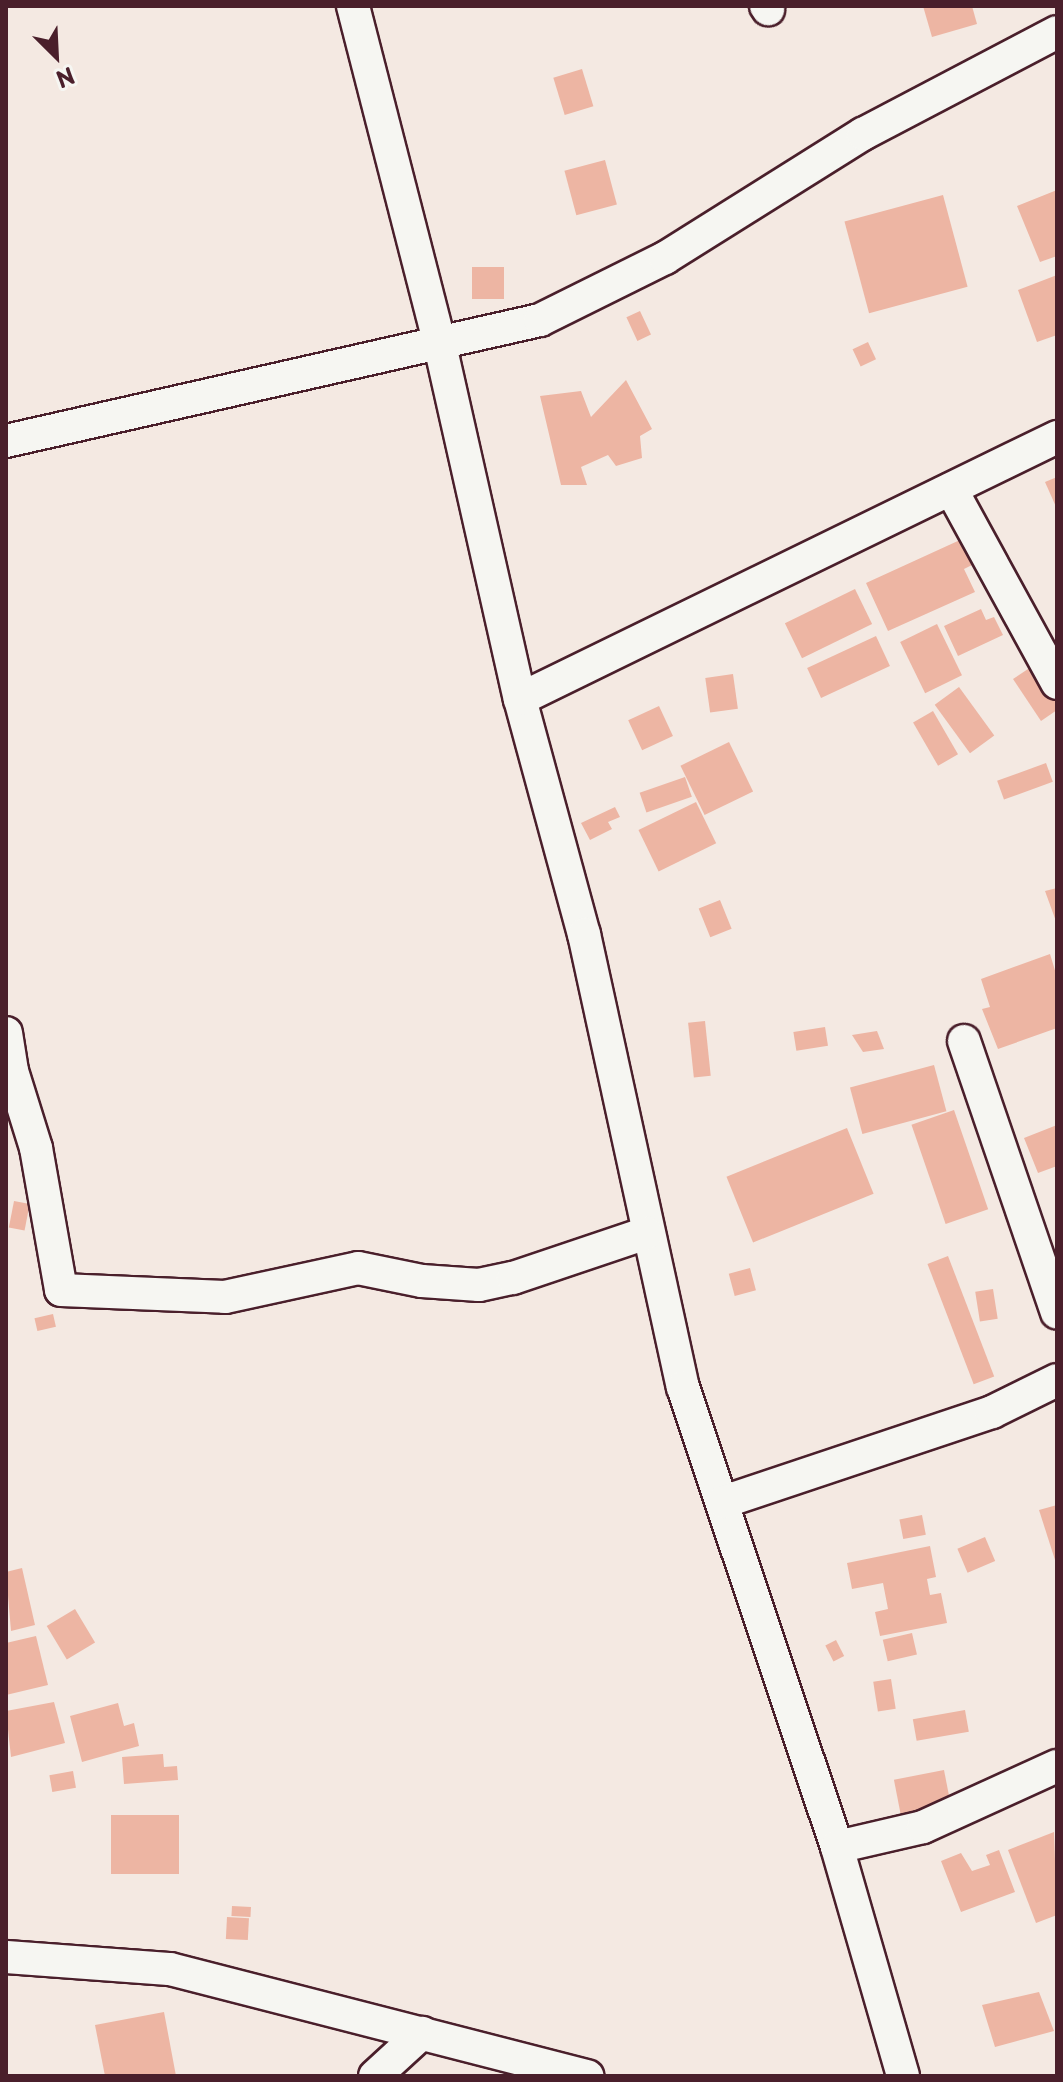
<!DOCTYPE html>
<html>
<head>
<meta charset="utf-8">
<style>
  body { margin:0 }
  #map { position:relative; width:1063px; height:2082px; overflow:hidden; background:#f4e9e2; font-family:"Playpen Sans",sans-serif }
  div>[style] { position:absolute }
  .building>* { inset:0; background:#edb5a3; transform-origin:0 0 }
  .roads { filter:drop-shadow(2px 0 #4a1f2b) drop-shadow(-2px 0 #4a1f2b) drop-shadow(0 2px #4a1f2b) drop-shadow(0 -2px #4a1f2b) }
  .minor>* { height:32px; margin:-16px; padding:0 16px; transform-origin:16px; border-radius:16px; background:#f6f6f2 }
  span { translate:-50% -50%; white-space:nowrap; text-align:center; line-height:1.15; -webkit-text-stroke:7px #f6f6f2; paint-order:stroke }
  .frame { position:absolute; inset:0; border:8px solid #4a1f2b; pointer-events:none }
  .north { position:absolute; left:16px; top:16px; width:80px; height:80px; -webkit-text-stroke:6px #f6f6f2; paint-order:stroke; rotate:156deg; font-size:22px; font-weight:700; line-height:32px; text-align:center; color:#4a1f2b }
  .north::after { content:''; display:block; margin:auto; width:28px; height:36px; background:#4a1f2b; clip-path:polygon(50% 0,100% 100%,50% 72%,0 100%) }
</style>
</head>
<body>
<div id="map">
  <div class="building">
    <div style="clip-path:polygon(923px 6px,972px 6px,977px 24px,932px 37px)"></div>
    <div style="left:582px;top:69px;width:39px;height:30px;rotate:73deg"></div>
    <div style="left:605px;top:160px;width:46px;height:42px;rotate:75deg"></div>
    <div style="clip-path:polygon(1057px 190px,1057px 256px,1040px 262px,1017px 206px)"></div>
    <div style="left:943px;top:195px;width:95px;height:102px;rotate:75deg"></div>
    <div style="left:472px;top:267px;width:32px;height:32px"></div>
    <div style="clip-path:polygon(1057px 275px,1057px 335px,1037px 342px,1018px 290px)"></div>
    <div style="left:640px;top:311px;width:26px;height:15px;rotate:65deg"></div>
    <div style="left:868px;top:342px;width:19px;height:17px;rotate:65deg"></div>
    <div style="clip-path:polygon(626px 380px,652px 429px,640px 436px,642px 458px,616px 466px,608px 455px,581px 467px,587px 485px,561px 485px,540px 396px,581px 391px,591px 417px)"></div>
    <div style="clip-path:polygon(1057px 477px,1057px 509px,1045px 482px)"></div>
    <div style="clip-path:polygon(960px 540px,972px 565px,964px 569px,975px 592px,888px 631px,866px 583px)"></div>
    <div style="left:855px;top:589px;width:39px;height:78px;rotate:64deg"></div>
    <div style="clip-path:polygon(981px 609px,986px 620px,994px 617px,1003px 635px,958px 656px,944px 626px)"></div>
    <div style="left:937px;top:624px;width:57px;height:41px;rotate:64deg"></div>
    <div style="left:876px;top:636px;width:33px;height:76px;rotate:65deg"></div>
    <div style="clip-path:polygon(1034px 665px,1057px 701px,1057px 710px,1041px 721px,1013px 679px)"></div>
    <div style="left:733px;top:674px;width:35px;height:28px;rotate:82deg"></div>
    <div style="left:959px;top:687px;width:60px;height:30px;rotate:54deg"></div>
    <div style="left:659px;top:706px;width:33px;height:34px;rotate:65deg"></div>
    <div style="left:933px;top:711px;width:50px;height:23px;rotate:60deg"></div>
    <div style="left:729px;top:742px;width:55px;height:54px;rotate:64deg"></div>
    <div style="left:1046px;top:763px;width:20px;height:52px;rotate:70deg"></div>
    <div style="left:685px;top:777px;width:21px;height:48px;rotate:71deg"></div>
    <div style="left:696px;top:802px;width:46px;height:64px;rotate:64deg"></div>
    <div style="clip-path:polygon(615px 807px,620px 817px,608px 822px,612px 829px,590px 840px,581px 823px)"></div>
    <div style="clip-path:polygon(1057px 888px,1057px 924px,1045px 891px)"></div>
    <div style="left:720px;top:900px;width:31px;height:23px;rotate:68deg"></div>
    <div style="clip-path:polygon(1050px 954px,1057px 977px,1057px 1028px,998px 1049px,982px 1009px,990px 1007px,981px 979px)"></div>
    <div style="left:705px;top:1021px;width:55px;height:17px;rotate:84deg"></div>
    <div style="left:825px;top:1027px;width:19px;height:32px;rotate:81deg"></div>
    <div style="clip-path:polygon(877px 1031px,884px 1049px,863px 1052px,852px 1035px)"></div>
    <div style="left:934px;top:1065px;width:48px;height:87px;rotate:75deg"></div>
    <div style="left:954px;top:1110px;width:105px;height:45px;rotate:71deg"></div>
    <div style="clip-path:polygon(1057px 1125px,1057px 1166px,1038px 1173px,1024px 1138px)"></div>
    <div style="left:847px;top:1128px;width:71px;height:130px;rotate:68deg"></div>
    <div style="left:14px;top:1201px;width:16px;height:27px;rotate:11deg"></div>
    <div style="left:948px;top:1256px;width:129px;height:22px;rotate:69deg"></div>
    <div style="left:750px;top:1268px;width:23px;height:22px;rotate:75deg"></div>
    <div style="left:993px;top:1289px;width:30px;height:18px;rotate:81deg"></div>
    <div style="left:53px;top:1314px;width:13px;height:19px;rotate:77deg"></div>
    <div style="clip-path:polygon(1057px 1505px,1057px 1563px,1056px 1563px,1039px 1510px)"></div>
    <div style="left:922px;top:1515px;width:20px;height:23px;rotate:79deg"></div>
    <div style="left:985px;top:1537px;width:26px;height:30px;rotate:67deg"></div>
    <div style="clip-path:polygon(930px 1546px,936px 1577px,927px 1579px,930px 1595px,941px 1593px,947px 1623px,880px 1636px,875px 1612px,888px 1609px,883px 1583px,852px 1589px,847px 1563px)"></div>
    <div style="clip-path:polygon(22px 1568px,35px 1625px,11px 1631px,6px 1572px)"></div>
    <div style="left:75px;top:1609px;width:39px;height:33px;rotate:59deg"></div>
    <div style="left:912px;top:1633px;width:22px;height:30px;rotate:77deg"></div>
    <div style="clip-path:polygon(36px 1636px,48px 1685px,6px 1695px,6px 1643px)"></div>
    <div style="left:836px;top:1640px;width:18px;height:12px;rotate:63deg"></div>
    <div style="left:891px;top:1679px;width:30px;height:18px;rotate:81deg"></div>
    <div style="clip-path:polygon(54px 1702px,65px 1743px,11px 1757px,6px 1711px)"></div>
    <div style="clip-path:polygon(118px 1703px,124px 1726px,134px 1723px,139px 1746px,82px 1762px,70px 1716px)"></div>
    <div style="left:965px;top:1710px;width:22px;height:53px;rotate:80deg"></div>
    <div style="clip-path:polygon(163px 1754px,164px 1767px,177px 1766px,178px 1780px,124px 1784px,122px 1757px)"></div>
    <div style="left:944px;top:1770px;width:36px;height:51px;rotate:79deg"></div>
    <div style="left:73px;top:1771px;width:17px;height:24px;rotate:80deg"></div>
    <div style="left:111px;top:1815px;width:68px;height:59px"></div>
    <div style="clip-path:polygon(1054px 1832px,1057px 1915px,1036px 1923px,1008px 1850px)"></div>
    <div style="clip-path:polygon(999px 1850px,1015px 1892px,961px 1912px,941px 1861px,961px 1853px,972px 1871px,990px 1865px,986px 1855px)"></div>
    <div style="left:232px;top:1906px;width:19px;height:10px;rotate:3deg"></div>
    <div style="left:227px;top:1917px;width:22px;height:22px;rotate:3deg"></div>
    <div style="clip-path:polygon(1039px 1992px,1054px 2031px,995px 2047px,982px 2005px)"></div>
    <div style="clip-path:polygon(164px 2012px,176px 2076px,105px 2076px,95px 2025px)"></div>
  </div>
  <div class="roads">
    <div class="minor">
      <div style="left:353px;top:6px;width:350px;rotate:75.6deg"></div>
      <div style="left:440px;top:345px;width:363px;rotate:77.3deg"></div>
      <div style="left:520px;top:699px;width:244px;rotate:74.8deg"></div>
      <div style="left:584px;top:934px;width:464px;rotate:77.7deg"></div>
      <div style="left:683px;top:1387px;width:485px;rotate:71.5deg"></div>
      <div style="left:837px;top:1847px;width:238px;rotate:73.9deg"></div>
      <div style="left:766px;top:6px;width:4px;rotate:56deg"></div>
      <div style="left:6px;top:441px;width:548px;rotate:-12.77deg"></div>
      <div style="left:540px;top:320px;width:140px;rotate:-26.4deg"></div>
      <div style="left:665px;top:258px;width:234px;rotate:-32.1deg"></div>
      <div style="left:863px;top:134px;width:219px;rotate:-27.7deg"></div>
      <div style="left:951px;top:489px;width:221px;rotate:61.3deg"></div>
      <div style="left:520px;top:699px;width:598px;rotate:-26.01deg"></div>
      <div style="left:6px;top:1033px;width:38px;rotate:81deg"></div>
      <div style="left:12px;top:1071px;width:81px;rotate:72.7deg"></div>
      <div style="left:36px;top:1148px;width:144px;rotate:80deg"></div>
      <div style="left:61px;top:1290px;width:164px;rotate:2.4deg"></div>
      <div style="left:225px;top:1297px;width:136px;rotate:-12.3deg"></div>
      <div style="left:358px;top:1268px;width:65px;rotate:11.5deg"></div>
      <div style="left:422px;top:1281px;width:57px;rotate:4deg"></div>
      <div style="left:479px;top:1285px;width:35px;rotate:-12deg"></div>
      <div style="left:513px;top:1278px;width:141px;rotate:-18.6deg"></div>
      <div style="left:964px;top:1041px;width:287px;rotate:71.1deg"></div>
      <div style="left:723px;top:1502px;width:284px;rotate:-18.5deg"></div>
      <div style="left:992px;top:1412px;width:72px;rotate:-26.2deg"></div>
      <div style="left:837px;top:1847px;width:88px;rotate:-13.1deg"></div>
      <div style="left:923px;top:1827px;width:147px;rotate:-24.5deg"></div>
      <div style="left:6px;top:1957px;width:164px;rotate:4.2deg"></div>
      <div style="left:170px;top:1969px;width:431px;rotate:14.4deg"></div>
      <div style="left:375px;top:2076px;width:64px;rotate:-42.5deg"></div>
    </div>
  </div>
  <div class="frame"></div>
  <div class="north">N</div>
</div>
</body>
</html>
